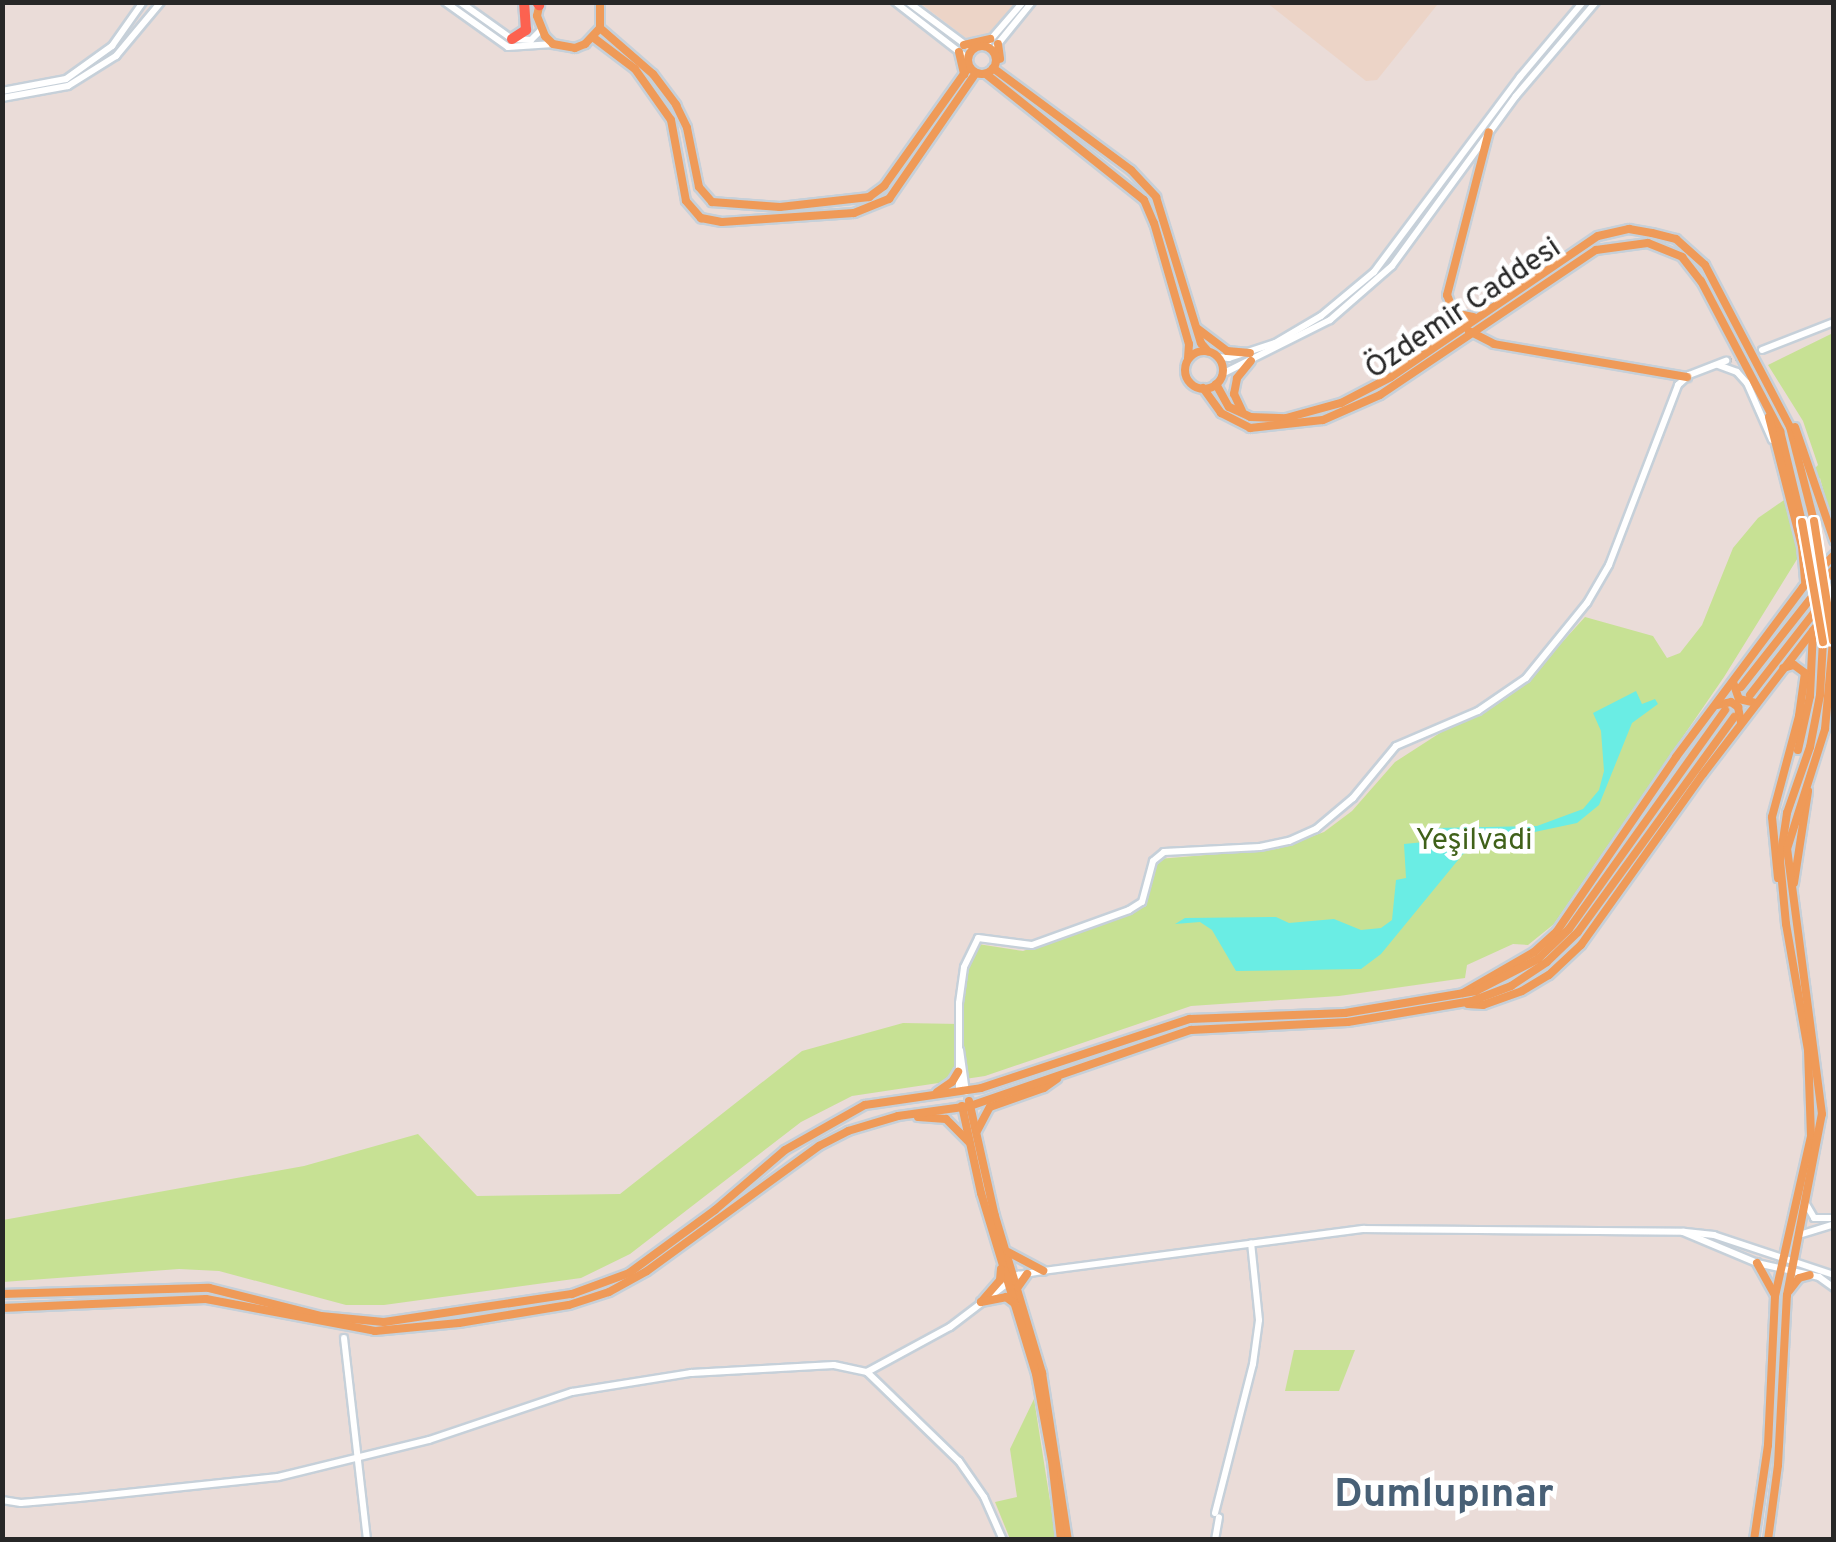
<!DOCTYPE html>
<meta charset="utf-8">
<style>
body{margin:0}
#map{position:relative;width:1836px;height:1542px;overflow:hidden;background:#eadcd8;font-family:Overpass,sans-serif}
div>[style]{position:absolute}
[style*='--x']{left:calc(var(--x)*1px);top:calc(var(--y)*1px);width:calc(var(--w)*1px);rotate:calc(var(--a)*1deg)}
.education>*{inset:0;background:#ecd4c7}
.green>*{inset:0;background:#c7e194}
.water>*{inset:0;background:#6aede4}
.secondary-tunnel>*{height:6px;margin-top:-3px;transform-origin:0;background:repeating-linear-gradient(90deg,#c3b8b5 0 6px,transparent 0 9px)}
.roads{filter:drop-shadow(2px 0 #c6d0d9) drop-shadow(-2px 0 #c6d0d9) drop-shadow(0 2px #c6d0d9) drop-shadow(0 -2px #c6d0d9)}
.secondary>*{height:6px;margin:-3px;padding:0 3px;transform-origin:3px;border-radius:3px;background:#fff}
.primary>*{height:8px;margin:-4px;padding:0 4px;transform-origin:4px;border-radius:4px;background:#ef9a58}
.primary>.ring{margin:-4px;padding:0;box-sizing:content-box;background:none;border:8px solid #ef9a58;border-radius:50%}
.highway>*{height:10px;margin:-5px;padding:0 5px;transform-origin:5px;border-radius:5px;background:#fc6250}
.bridges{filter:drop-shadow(2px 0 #fff) drop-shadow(-2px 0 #fff) drop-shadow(0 2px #fff) drop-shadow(0 -2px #fff)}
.primary-bridge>*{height:8px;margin:-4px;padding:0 4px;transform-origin:4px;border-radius:4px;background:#ef9a58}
span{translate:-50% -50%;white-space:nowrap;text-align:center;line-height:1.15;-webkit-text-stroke:9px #fff;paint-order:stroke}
.street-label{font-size:30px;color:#272727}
.park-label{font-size:30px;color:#406119}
.district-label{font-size:40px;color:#486076;font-weight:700}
.frame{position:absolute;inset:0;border:5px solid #272727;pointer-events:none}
</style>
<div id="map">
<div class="education">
<div style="clip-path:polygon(1434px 2px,1437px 5px,1377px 80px,1366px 81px,1267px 3px)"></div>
<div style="clip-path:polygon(920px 3px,1018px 3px,987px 36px,966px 38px)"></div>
</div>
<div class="green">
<div style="clip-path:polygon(1833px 333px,1833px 527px,1820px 478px,1790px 508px,1799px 556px,1724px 677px,1554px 924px,1528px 945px,1513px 944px,1467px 965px,1465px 978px,1339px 996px,1191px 1006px,985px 1076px,852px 1096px,801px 1122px,630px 1254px,581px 1278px,384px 1305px,346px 1305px,219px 1271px,179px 1269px,3px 1282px,3px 1220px,304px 1166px,418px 1134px,477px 1196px,620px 1194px,802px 1051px,903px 1023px,960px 1024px,965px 979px,978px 944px,1023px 951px,1146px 906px,1158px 859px,1277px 849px,1324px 832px,1352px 811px,1395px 762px,1536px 671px,1585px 617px,1653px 636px,1667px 658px,1680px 653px,1702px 625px,1733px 548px,1758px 518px,1787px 498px,1818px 465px,1803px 421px,1768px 365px)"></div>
<div style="clip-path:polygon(1294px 1350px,1355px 1350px,1339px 1391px,1285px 1391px)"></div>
<div style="clip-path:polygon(1034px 1399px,1056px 1539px,1010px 1539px,995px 1502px,1017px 1497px,1010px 1449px)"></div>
</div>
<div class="water">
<div style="clip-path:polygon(1636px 691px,1642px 704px,1655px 699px,1658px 704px,1632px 723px,1599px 805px,1577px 823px,1493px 841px,1463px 854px,1381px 954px,1361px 969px,1236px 971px,1212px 930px,1200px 922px,1175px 924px,1185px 918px,1276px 917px,1289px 923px,1334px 919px,1361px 930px,1381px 928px,1392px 920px,1396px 880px,1406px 878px,1404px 844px,1434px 841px,1434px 828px,1537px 826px,1583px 809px,1599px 790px,1604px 771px,1601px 731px,1593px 713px)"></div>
</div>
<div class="secondary-tunnel">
<div style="--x:1726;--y:361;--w:28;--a:-17"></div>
</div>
<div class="roads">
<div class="secondary">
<div style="--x:445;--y:2;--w:77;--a:35.5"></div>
<div style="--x:508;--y:47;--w:45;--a:-3.8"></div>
<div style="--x:460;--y:2;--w:64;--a:35.4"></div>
<div style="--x:512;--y:39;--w:19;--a:3"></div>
<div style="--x:531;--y:40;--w:14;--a:-45"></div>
<div style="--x:895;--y:2;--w:91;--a:37.9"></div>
<div style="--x:908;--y:2;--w:79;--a:36.7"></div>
<div style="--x:985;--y:46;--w:58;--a:-49.2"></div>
<div style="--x:993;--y:50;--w:62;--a:-50.9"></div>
<div style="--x:2;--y:91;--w:65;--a:-10.6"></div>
<div style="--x:66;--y:79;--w:57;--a:-35.7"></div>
<div style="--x:112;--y:46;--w:54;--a:-54.8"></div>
<div style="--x:2;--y:98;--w:67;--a:-10.3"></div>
<div style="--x:68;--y:86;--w:57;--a:-32"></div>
<div style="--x:116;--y:56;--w:70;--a:-50.2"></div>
<div style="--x:1762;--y:350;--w:77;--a:-21.3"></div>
<div style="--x:1218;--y:357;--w:11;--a:5"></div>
<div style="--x:1229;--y:358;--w:48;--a:-18.1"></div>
<div style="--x:1275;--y:343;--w:53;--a:-30.4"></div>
<div style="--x:1321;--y:316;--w:69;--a:-39.7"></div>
<div style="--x:1374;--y:272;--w:244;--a:-53.2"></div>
<div style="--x:1520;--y:77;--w:98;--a:-50"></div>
<div style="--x:1718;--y:365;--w:20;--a:20"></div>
<div style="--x:1737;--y:372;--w:15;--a:48"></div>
<div style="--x:1747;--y:383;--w:62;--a:66.3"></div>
<div style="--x:1222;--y:374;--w:121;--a:-26.6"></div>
<div style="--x:1330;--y:320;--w:82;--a:-41.1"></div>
<div style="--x:1392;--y:266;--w:210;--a:-53.9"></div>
<div style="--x:1516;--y:96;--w:123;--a:-49.6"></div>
<div style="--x:960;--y:1050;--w:42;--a:81.9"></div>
<div style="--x:959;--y:1092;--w:89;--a:-90"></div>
<div style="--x:959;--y:1003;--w:36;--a:-82"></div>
<div style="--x:964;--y:967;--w:32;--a:-64"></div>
<div style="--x:978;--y:938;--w:54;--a:7.4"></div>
<div style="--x:1032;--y:945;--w:103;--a:-19.8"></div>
<div style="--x:1129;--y:910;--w:15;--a:-32"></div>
<div style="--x:1142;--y:902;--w:42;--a:-75"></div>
<div style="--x:1153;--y:861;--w:14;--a:-39"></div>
<div style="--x:1164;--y:852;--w:96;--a:-3"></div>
<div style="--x:1260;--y:847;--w:30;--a:-12"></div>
<div style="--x:1289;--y:841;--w:30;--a:-24"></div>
<div style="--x:1316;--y:829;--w:48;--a:-40"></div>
<div style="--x:1353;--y:798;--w:67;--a:-50.4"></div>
<div style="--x:1396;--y:746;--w:89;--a:-23.1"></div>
<div style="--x:1478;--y:711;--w:58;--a:-34.5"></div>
<div style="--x:1526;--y:678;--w:97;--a:-50.9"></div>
<div style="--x:1587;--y:603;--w:44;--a:-59.9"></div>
<div style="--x:1609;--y:565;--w:193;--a:-69"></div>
<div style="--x:1678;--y:385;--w:15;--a:-42"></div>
<div style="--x:1689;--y:375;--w:40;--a:-21"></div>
<div style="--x:1806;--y:1204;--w:16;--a:60"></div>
<div style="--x:1814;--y:1218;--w:20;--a:0"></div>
<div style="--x:1799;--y:1235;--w:37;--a:-17"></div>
<div style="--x:1834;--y:1275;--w:126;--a:-161.6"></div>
<div style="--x:1714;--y:1235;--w:31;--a:-174"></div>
<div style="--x:1683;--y:1232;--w:80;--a:22.7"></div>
<div style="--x:1757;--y:1263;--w:64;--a:12.7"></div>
<div style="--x:1819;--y:1277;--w:19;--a:36"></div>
<div style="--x:344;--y:1338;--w:203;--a:83.5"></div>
<div style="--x:867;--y:1372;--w:94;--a:-28.5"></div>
<div style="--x:950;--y:1327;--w:86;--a:-37.4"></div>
<div style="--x:1018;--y:1275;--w:25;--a:-9"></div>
<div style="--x:1043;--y:1271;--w:323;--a:-7.5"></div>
<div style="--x:1363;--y:1229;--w:320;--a:0.5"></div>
<div style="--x:2;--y:1500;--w:19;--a:9"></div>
<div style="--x:21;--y:1503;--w:58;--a:-4.9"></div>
<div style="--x:79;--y:1498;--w:200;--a:-6"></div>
<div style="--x:278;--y:1477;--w:155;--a:-13.8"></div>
<div style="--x:429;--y:1440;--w:151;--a:-18.6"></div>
<div style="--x:572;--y:1392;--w:121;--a:-9.1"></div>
<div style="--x:691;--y:1373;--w:143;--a:-3.2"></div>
<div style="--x:834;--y:1365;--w:34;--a:12"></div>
<div style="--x:867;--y:1372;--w:128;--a:44.1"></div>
<div style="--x:959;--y:1461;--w:44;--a:55.2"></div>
<div style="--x:984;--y:1497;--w:47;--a:66.2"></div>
<div style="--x:1215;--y:1513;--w:154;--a:-75.7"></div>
<div style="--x:1253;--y:1364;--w:44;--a:-82.2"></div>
<div style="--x:1259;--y:1320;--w:77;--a:-95.9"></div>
<div style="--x:1215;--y:1540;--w:23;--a:-80"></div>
</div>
<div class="primary">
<div style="--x:540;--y:2;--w:14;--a:102"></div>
<div style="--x:537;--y:16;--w:22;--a:68"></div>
<div style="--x:545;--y:36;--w:11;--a:45"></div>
<div style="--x:553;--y:44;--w:22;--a:10"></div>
<div style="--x:575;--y:48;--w:11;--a:-22"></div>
<div style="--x:585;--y:44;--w:22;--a:-47"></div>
<div style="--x:600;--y:28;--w:26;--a:-90"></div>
<div style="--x:600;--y:28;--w:70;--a:41"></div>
<div style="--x:653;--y:74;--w:39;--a:53"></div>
<div style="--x:676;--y:105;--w:25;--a:64"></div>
<div style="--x:687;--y:128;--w:60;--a:78.5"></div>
<div style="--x:699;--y:187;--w:20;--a:49"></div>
<div style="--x:712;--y:202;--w:68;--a:4.2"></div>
<div style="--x:780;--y:207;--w:90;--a:-6.4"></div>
<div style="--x:869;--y:197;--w:19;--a:-36"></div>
<div style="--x:884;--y:186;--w:146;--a:-54.5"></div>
<div style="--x:594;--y:38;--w:51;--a:37.1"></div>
<div style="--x:635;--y:69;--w:62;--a:54.8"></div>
<div style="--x:671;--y:120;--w:82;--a:79.5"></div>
<div style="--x:686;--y:201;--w:23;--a:49"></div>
<div style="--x:701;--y:218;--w:21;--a:11"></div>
<div style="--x:722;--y:222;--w:132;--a:-3.9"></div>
<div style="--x:854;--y:213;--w:38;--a:-22"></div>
<div style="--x:889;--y:199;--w:153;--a:-55.4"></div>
<div style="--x:998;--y:44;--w:15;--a:82"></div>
<div style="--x:964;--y:45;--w:27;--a:-13"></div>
<div class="ring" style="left:968px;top:46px;width:20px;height:20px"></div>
<div style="--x:959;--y:52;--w:23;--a:77"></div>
<div style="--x:993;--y:68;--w:172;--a:36.5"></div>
<div style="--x:1131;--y:170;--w:37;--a:47"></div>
<div style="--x:1156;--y:197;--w:153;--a:72.9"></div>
<div style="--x:1201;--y:343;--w:11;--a:49"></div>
<div style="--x:986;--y:74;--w:202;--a:38.6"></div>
<div style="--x:1144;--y:200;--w:25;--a:67"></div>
<div style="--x:1154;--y:223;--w:126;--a:73.9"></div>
<div style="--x:1189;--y:344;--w:14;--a:94"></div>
<div style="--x:1473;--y:317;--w:19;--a:-168"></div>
<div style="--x:1454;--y:313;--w:19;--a:-111"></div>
<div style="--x:1447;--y:295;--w:168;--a:-75.6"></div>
<div style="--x:1198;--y:329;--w:36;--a:37"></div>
<div style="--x:1227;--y:351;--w:23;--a:5"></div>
<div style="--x:1469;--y:331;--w:28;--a:27"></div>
<div style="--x:1494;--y:344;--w:196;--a:9.7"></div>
<div class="ring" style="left:1185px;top:351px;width:30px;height:30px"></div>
<div style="--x:1216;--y:384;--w:26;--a:61"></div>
<div style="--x:1229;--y:407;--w:23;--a:25"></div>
<div style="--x:1250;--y:417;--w:36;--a:2"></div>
<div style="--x:1286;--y:418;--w:57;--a:-15.3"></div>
<div style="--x:1341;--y:403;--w:56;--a:-27.5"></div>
<div style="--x:1391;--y:377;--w:250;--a:-34.3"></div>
<div style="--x:1598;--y:236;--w:32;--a:-13"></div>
<div style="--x:1629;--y:229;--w:23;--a:10"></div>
<div style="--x:1652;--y:233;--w:25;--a:14"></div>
<div style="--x:1676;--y:239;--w:39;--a:42"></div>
<div style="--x:1705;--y:265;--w:183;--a:62.3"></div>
<div style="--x:1790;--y:427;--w:97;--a:75.7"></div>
<div style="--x:1203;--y:388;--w:31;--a:54"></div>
<div style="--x:1221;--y:413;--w:33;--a:27"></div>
<div style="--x:1250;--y:428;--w:73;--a:-6.3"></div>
<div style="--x:1323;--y:420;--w:62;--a:-23.7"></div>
<div style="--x:1380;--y:395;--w:260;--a:-33.9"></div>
<div style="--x:1596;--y:250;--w:52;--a:-7.7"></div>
<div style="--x:1648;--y:243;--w:37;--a:22"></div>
<div style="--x:1682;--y:257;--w:31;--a:52"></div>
<div style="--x:1701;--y:281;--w:170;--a:62.2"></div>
<div style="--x:1780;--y:431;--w:94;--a:76.4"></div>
<div style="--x:1242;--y:411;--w:19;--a:-115"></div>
<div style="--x:1234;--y:394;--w:16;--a:-79"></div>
<div style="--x:1237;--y:378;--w:22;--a:-51"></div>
<div style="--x:1769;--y:417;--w:133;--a:75.7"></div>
<div style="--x:1802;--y:546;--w:37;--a:85"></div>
<div style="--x:1795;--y:427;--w:120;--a:71"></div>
<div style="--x:1733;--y:682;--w:18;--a:71"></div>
<div style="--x:1739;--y:699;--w:18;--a:13"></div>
<div style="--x:1741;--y:687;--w:150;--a:-51.8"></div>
<div style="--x:1750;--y:695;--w:137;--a:-52.1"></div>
<div style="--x:1717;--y:705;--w:14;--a:-12"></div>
<div style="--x:1731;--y:702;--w:9;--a:36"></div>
<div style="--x:1738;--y:707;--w:16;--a:79"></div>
<div style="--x:1798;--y:750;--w:55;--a:-77.5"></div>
<div style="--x:1810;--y:696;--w:65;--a:-87.4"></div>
<div style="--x:1778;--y:878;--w:61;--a:-95.6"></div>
<div style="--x:1772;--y:817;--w:105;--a:-75"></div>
<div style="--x:1799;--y:716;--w:43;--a:-82.1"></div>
<div style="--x:1805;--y:673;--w:14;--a:-144"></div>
<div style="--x:1794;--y:665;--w:11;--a:165"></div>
<div style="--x:1794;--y:883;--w:93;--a:-81.3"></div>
<div style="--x:1463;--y:993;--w:82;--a:-30"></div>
<div style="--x:1534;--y:952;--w:31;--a:-42"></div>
<div style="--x:1557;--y:931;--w:211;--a:-55.6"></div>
<div style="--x:1676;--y:757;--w:212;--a:-53.2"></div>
<div style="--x:1803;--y:587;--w:45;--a:-45.9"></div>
<div style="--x:1468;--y:1004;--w:15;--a:4"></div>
<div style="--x:1483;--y:1005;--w:41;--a:-19.7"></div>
<div style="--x:1522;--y:991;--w:31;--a:-31"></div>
<div style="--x:1549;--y:975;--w:44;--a:-43.2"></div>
<div style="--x:1581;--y:945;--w:210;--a:-54.5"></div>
<div style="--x:1703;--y:774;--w:215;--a:-52.5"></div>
<div style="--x:937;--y:1092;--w:18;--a:-34"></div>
<div style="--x:952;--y:1082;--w:12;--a:-59"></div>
<div style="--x:969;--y:1101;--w:118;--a:77.3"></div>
<div style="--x:995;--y:1216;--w:164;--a:73.3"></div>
<div style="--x:1042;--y:1373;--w:169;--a:81.2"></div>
<div style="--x:962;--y:1106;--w:89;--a:77.7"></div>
<div style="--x:981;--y:1193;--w:189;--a:73.1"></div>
<div style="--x:1036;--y:1374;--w:88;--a:79.6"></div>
<div style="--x:1052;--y:1461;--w:80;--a:83.5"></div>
<div style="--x:918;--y:1117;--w:28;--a:4"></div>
<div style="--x:946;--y:1119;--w:33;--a:45"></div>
<div style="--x:977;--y:1131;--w:27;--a:-62"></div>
<div style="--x:990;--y:1107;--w:57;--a:-19.4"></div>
<div style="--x:1044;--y:1088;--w:16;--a:-35"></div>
<div style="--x:1008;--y:1252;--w:40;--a:28"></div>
<div style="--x:1757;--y:1263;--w:35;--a:61"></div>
<div style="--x:1018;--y:1287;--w:16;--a:-55"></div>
<div style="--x:1789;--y:1291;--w:16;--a:-52"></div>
<div style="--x:1799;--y:1278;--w:11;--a:-15"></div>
<div style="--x:2;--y:1294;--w:207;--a:-1.7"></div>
<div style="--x:209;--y:1288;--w:115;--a:14"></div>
<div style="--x:321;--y:1316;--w:63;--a:5.4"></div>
<div style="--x:384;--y:1322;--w:190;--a:-8.5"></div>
<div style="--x:572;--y:1294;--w:61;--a:-20.2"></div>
<div style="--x:629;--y:1273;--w:107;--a:-36.2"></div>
<div style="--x:715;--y:1210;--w:92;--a:-40.6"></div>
<div style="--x:785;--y:1150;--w:92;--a:-29.4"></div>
<div style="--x:865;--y:1105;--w:117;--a:-8.3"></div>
<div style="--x:981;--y:1088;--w:220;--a:-18.3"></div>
<div style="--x:1190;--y:1019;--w:155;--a:-2.2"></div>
<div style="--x:1345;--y:1013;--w:133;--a:-9.5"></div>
<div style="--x:1476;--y:991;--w:70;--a:-27.3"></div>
<div style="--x:1538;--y:959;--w:43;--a:-44.1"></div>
<div style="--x:1569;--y:929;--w:269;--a:-54.5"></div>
<div style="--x:981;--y:1302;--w:29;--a:-49"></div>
<div style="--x:1000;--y:1280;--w:11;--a:-85"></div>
<div style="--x:981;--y:1302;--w:25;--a:-11"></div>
<div style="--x:1006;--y:1297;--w:10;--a:37"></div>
<div style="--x:2;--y:1308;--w:204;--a:-2.5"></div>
<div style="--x:206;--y:1299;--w:172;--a:10.7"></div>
<div style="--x:375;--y:1331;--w:84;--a:-5.4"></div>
<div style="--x:459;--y:1323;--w:111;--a:-9.3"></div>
<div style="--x:569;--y:1305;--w:42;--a:-18"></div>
<div style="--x:609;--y:1292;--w:43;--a:-28.9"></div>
<div style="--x:647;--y:1271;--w:213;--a:-36"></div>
<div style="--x:819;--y:1146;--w:33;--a:-27"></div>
<div style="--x:848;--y:1131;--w:52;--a:-16.7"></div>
<div style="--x:898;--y:1116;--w:73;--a:-7.9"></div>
<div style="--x:970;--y:1106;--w:234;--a:-19"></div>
<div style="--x:1191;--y:1030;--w:157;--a:-2.9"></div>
<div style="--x:1348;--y:1022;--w:126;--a:-9.6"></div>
<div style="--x:1472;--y:1001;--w:42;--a:-21"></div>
<div style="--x:1511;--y:986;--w:43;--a:-33.7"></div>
<div style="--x:1547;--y:962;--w:43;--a:-44.1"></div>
<div style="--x:1578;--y:932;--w:266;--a:-54"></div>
<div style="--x:1754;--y:1540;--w:96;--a:-81.6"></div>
<div style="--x:1768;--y:1445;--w:149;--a:-87.3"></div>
<div style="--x:1775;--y:1296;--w:164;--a:-77.3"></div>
<div style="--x:1811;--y:1136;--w:86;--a:-92"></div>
<div style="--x:1808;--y:1050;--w:128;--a:-99.9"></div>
<div style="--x:1786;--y:924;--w:64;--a:-95.4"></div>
<div style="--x:1780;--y:860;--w:48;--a:-81.5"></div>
<div style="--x:1787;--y:813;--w:70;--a:-70.8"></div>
<div style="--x:1810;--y:747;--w:53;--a:-79.1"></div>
<div style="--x:1820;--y:695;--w:53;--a:-86.8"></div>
<div style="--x:1768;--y:1540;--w:76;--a:-82.4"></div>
<div style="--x:1778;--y:1465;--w:170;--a:-87"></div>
<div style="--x:1787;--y:1295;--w:184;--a:-79.1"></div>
<div style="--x:1822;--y:1114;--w:267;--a:-97.5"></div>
<div style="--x:1787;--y:849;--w:126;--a:-72.4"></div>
<div style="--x:1825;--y:729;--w:88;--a:-84.8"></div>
</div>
<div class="highway">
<div style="--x:537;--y:2;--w:4;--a:56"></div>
<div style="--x:512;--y:39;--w:17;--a:-33"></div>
<div style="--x:526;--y:30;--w:28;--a:-94"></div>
</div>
</div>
<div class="bridges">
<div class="primary-bridge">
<div style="--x:1814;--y:521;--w:121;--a:81"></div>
<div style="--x:1802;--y:522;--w:122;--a:80.1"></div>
</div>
</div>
<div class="street-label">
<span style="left:1464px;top:310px;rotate:-34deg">Özdemir Caddesi</span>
</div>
<div class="park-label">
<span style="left:1474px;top:842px">Yeşilvadi</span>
</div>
<div class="district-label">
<span style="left:1444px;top:1496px">Dumlupınar</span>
</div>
<div class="frame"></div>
</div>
